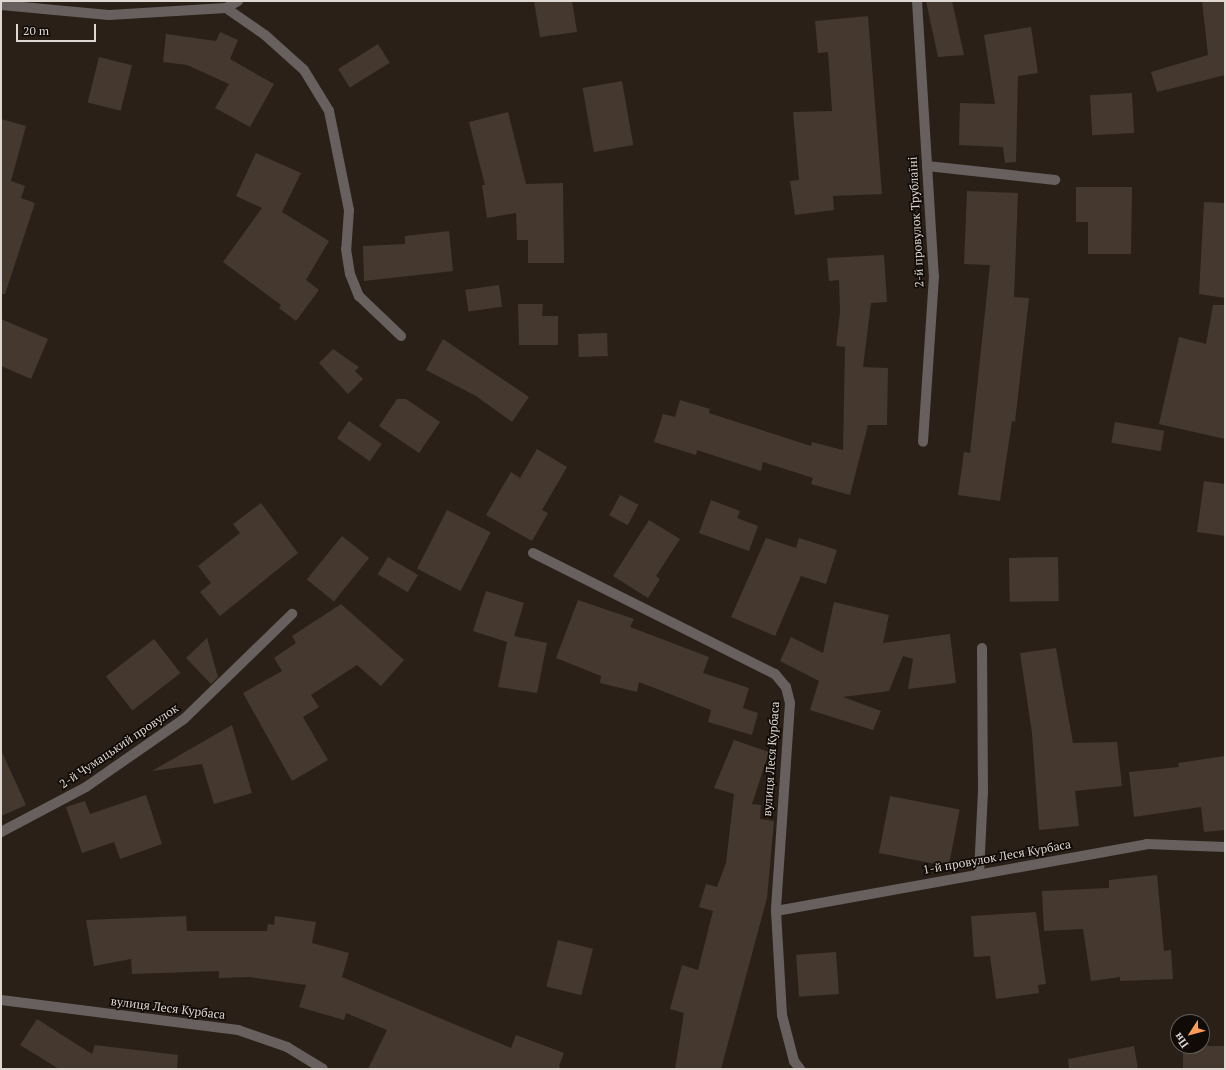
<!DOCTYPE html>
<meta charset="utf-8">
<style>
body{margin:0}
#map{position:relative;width:1226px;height:1070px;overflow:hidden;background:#2b2018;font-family:"PT Serif",serif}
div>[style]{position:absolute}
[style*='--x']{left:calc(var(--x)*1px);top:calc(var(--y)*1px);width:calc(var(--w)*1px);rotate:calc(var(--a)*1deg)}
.building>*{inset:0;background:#44382f;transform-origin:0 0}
.service>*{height:10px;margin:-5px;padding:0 5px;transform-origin:5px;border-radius:5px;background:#67605e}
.minor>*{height:10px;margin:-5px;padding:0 5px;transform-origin:5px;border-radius:5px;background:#67605e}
span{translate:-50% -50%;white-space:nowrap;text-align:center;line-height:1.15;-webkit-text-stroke:3.5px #100b07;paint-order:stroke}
.street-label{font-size:12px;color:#dfd7d1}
.frame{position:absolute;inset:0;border:2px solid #dfd7d1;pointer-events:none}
.north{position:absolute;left:1170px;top:1014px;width:40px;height:40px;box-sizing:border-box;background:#100b07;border:1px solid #635d58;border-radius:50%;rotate:234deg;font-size:11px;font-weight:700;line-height:16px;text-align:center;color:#dfd7d1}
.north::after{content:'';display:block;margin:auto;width:14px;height:18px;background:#fd9c56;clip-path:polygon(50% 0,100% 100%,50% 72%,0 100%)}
.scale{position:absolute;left:16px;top:24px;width:80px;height:18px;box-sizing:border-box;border:2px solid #dfd7d1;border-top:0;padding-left:5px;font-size:12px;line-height:14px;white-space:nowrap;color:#dfd7d1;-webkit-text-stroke:3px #100b07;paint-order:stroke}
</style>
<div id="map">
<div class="building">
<div style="clip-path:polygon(534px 1px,572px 1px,577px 32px,540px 37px)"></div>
<div style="clip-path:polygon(926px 1px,952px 1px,964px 55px,938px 57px)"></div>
<div style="clip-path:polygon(1202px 1px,1225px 1px,1225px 75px,1157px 92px,1151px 72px,1208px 55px)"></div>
<div style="clip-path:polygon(868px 16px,882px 194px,833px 196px,834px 210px,795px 215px,790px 181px,799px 180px,793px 112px,832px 111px,828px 52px,818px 53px,815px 21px)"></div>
<div style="clip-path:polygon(1031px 27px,1038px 73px,1018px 76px,1016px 162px,1005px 163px,1003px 147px,959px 145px,960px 103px,995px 104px,984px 35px)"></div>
<div style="clip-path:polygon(220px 32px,238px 40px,230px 59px,274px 84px,250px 127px,215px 108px,229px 84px,187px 65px,163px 62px,166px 34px,216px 41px)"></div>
<div style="left:378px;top:44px;width:22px;height:47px;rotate:58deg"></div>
<div style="left:99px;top:57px;width:34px;height:47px;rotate:14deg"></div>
<div style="left:622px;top:81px;width:65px;height:40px;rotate:80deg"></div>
<div style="left:1132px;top:93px;width:40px;height:42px;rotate:87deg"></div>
<div style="clip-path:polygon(508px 112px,526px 184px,563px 183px,564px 263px,528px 263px,528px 240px,517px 240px,516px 213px,487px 218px,482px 185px,485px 185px,469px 122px)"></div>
<div style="clip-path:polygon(1px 119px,26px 126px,11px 181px,25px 186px,21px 198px,35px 203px,5px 294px,1px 294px)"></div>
<div style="clip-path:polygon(256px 153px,301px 173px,282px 212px,329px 241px,306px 280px,319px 290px,296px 321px,279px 308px,281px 305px,223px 262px,262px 208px,236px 196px)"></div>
<div style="clip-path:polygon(1076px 187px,1132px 187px,1131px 254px,1088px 254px,1088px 222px,1076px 222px)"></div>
<div style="clip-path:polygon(967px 191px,1018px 193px,1014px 297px,1029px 298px,1015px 422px,1012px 421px,1000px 501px,958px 495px,964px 452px,970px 453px,990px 265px,964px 264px)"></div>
<div style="clip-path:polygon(1204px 202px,1225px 203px,1225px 298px,1199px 294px)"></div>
<div style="clip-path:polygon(449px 231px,453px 271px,364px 281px,363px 246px,405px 244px,405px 236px)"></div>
<div style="clip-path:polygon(884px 255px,887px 302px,871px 303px,863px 367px,888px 368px,887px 425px,868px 425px,850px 495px,811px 484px,813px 478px,763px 462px,761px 471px,697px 450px,696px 455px,654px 442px,663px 414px,675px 417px,680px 400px,710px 409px,709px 413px,811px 446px,812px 442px,843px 450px,845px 347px,836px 346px,840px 312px,839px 280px,829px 281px,827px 258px)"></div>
<div style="left:499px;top:285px;width:22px;height:34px;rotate:82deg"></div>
<div style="clip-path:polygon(518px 304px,543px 304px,542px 316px,558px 316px,558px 345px,519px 345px)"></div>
<div style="clip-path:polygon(1213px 305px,1225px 305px,1225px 439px,1159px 424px,1179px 337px,1206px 344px)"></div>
<div style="clip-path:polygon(1px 319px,48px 339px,31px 379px,1px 366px)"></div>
<div style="left:607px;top:333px;width:23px;height:29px;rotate:88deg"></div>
<div style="clip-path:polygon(443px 339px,529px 397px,512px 422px,476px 396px,426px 370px)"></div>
<div style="clip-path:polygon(333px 349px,359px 367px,355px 371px,363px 379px,348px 394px,319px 363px)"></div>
<div style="clip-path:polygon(397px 399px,406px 399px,440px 422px,419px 453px,379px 426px)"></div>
<div style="left:349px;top:421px;width:40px;height:21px;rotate:35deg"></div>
<div style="left:1115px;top:422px;width:50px;height:21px;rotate:10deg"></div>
<div style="clip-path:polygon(537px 449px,567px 467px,542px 510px,548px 513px,532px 541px,486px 515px,511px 472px,520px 478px)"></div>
<div style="clip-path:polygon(1204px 481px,1225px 484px,1225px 536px,1197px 532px)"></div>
<div style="left:620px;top:495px;width:21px;height:23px;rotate:28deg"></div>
<div style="clip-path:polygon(711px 500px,740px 511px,737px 518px,758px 526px,749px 551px,699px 533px)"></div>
<div style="clip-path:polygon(261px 503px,298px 553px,220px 616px,200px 592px,211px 583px,198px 566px,240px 533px,233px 524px)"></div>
<div style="left:447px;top:510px;width:49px;height:66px;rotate:27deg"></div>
<div style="clip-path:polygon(649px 520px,680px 539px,656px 576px,660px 579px,648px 598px,613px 576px)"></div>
<div style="left:342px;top:536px;width:35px;height:56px;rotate:39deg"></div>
<div style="clip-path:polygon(766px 538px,796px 548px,799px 538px,837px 550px,826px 584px,801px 576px,775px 636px,731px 617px)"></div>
<div style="left:388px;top:557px;width:35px;height:20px;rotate:31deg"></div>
<div style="left:1058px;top:557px;width:44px;height:49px;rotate:89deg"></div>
<div style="clip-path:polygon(486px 591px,524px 603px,514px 636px,547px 643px,537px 693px,498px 687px,507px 642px,473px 631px)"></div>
<div style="clip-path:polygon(578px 600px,634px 619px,630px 627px,709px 657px,703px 673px,749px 688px,743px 708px,758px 713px,752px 735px,708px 722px,711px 710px,639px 682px,637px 692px,600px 683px,601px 676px,556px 658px)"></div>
<div style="clip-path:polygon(834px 602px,889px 615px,883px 643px,950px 634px,956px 683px,908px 689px,913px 659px,903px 656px,889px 691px,843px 697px,881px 711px,873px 730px,810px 710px,819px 681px,780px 661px,791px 637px,823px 653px)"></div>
<div style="clip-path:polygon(341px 604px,404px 660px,381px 686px,357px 665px,311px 695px,319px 707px,303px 717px,328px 760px,292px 781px,243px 693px,282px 671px,274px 658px,296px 643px,292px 636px)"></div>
<div style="clip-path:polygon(207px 638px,218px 677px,211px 684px,186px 658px)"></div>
<div style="left:154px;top:639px;width:43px;height:61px;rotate:52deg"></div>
<div style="clip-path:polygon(1056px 648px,1073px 743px,1117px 742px,1122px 786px,1075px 791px,1079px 826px,1039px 830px,1032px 733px,1020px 653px)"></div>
<div style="clip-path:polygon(232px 725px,252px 793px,214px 804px,202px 764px,152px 771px)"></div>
<div style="clip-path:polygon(734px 740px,769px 752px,752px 804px,761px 805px,760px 819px,774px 821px,767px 898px,721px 1069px,675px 1069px,684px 1013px,670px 1009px,682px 965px,698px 970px,713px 911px,699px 907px,706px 884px,717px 887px,726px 863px,734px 794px,714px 788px)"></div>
<div style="clip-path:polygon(1px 750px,26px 805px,1px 816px)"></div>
<div style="clip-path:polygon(1225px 756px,1225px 830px,1204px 832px,1201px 807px,1134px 817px,1129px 772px,1179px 767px,1178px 763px)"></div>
<div style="clip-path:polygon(146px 795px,162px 844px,120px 859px,114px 842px,82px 853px,66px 807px,85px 801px,90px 814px)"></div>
<div style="left:890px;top:796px;width:71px;height:58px;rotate:11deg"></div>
<div style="clip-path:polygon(1157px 875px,1164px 951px,1171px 950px,1173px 979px,1120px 981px,1120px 977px,1091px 981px,1083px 929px,1044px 931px,1042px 891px,1109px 888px,1109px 880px)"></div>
<div style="clip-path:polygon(1036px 912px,1046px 984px,1038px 985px,1039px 993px,996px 999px,990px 956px,974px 957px,971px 916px)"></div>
<div style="clip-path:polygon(186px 916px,187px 931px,267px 931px,268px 924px,274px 925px,275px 916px,316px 922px,312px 943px,349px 953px,342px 977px,511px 1048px,516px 1035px,564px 1053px,559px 1066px,562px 1069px,368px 1069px,387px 1030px,346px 1013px,344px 1020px,299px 1007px,306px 985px,249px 977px,219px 978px,219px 971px,132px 974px,131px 959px,94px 966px,86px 920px)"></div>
<div style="left:558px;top:940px;width:36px;height:48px;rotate:14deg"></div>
<div style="left:836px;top:952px;width:42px;height:40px;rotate:86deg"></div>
<div style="clip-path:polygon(37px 1019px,92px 1054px,95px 1045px,178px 1055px,177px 1069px,59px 1069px,20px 1045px)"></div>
<div style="clip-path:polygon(1134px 1046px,1138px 1069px,1069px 1069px,1068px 1059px)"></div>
<div style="left:1183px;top:1046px;width:42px;height:23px"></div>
</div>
<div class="service">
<div style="--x:927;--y:166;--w:129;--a:6.2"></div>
<div style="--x:979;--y:873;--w:81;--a:-87.2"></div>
<div style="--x:983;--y:792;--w:144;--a:-90.4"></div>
</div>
<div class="minor">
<div style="--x:917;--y:1;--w:276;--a:86.5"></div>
<div style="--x:934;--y:276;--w:166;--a:93.8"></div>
<div style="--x:1;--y:5;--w:108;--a:5.3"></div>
<div style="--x:109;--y:15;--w:117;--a:-3.4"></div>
<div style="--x:226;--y:8;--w:47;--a:34.7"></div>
<div style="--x:265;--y:35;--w:52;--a:41.9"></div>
<div style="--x:304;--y:70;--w:48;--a:58.6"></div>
<div style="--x:329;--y:111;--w:101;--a:78.6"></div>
<div style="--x:349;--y:210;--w:39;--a:94"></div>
<div style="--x:346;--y:249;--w:25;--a:81"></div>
<div style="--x:350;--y:274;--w:24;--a:68"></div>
<div style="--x:359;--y:296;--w:58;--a:43.6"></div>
<div style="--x:226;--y:8;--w:14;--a:-30"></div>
<div style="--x:533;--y:553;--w:271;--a:26.6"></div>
<div style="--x:775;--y:674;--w:17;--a:50"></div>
<div style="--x:786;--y:687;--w:16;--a:76"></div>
<div style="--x:790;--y:703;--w:208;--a:93.9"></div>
<div style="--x:776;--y:911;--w:104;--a:86.7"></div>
<div style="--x:782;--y:1015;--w:48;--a:75.4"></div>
<div style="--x:794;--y:1061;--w:10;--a:53"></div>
<div style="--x:1;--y:832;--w:96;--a:-27.9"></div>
<div style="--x:86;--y:787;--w:119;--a:-34.8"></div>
<div style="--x:184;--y:719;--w:151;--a:-44.2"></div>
<div style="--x:776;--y:911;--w:377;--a:-10.2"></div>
<div style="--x:1147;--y:844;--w:78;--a:2.2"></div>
<div style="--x:1;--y:1000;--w:239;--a:7.2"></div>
<div style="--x:238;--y:1030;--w:52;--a:19.1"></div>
<div style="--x:287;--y:1047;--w:42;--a:31.4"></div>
</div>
<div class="street-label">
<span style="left:916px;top:222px;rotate:-93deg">2-й провулок Трублаїні</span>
<span style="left:119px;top:746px;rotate:-34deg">2-й Чумацький провулок</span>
<span style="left:771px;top:759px;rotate:-86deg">вулиця Леся Курбаса</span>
<span style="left:997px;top:857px;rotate:-10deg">1-й провулок Леся Курбаса</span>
<span style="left:168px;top:1008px;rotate:7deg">вулиця Леся Курбаса</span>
</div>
<div class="frame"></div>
<div class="north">Пн</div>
<div class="scale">20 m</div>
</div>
